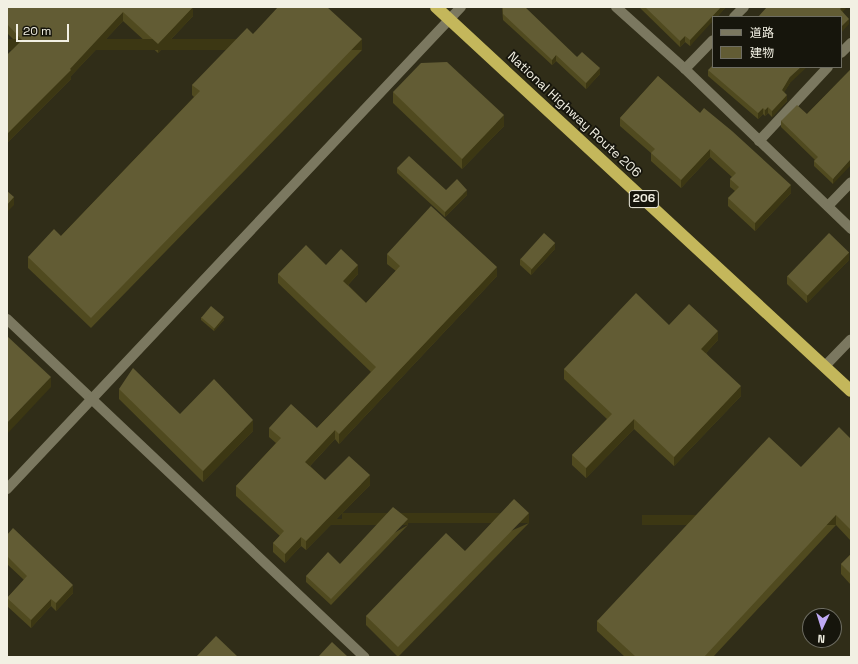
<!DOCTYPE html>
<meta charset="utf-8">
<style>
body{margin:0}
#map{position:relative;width:858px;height:664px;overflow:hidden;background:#302d18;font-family:"Space Grotesk","Noto Sans JP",sans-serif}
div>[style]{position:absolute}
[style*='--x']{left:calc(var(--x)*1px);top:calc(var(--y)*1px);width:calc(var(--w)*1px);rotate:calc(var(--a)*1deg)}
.minor>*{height:10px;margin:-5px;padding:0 5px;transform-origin:5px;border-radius:5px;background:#7b7860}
.highway>*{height:12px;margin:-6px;padding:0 6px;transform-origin:6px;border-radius:6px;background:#c4b75b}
.wall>*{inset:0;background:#504a1f}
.shaded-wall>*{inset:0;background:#3c3713;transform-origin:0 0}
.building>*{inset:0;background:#625c34;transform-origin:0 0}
span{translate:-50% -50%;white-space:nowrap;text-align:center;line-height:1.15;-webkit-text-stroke:3.5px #16150c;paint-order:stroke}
.shield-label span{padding:1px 3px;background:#16150c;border:1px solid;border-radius:3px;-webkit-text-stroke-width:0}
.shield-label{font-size:12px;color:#f2f0e3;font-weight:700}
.street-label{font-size:13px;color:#f2f0e3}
.frame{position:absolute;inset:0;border:8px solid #f2f0e3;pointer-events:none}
.legend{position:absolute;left:712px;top:16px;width:130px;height:52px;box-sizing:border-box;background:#16150c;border:1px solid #6e6d62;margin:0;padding:5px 7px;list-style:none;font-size:12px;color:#f2f0e3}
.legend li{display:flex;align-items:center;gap:8px;height:20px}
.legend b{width:20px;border:1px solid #6e6d62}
.north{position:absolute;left:802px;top:608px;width:40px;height:40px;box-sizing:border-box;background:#16150c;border:1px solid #6e6d62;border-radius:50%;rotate:184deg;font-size:11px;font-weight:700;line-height:16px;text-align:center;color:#f2f0e3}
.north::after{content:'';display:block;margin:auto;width:14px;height:18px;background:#bfa9f4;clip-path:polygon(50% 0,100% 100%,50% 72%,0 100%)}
.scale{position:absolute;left:16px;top:24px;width:53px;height:18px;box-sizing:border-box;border:2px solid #f2f0e3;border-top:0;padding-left:5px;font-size:12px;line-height:14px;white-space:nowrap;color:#f2f0e3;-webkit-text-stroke:3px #16150c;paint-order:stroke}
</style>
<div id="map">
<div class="minor">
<div style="--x:616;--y:7;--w:93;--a:41.9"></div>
<div style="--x:685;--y:69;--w:231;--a:43.9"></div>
<div style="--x:734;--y:17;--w:14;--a:-45"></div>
<div style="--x:841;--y:53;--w:14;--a:-45"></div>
<div style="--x:685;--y:69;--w:40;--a:-46"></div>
<div style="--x:759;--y:141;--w:101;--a:-47"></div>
<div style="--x:828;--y:206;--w:33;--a:-46"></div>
<div style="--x:7;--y:319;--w:492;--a:43.4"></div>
<div style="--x:825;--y:366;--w:37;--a:-46"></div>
<div style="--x:7;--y:489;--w:662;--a:-46.71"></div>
</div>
<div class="highway">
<div style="--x:436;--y:7;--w:565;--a:42.78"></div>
</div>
<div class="wall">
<div style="clip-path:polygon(7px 7px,193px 7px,193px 16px,158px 53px,123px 21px,71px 76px,71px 79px,7px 143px,7px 55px,18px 44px,7px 33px)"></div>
<div style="clip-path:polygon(502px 7px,577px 57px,600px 74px,586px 89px,556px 61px,552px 65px,503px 20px)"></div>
<div style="clip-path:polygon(639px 7px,726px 7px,717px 17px,713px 17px,690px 46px,685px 42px,680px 47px)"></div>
<div style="clip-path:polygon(253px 34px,362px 50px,91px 328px,28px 268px,28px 257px,61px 236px,194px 97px,192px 95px,192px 85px)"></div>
<div style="clip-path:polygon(851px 69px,833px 184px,814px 166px,814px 161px,815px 160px,781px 127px,781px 121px,807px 114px)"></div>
<div style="clip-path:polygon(708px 70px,790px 83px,784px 92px,787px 101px,772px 117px,768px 113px,765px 116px,763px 114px,758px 119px,708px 76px)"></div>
<div style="clip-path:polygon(658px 76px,791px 193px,755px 231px,728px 206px,728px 198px,735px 191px,730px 187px,730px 179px,732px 177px,710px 157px,681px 188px,651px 161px,651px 153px,620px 126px,620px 118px)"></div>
<div style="clip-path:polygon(393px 92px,504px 126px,462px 169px,393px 103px)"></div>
<div style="clip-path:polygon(397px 168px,446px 190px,467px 195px,445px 217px,397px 173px)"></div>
<div style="clip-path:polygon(555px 249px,531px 275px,520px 265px,520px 259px)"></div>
<div style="clip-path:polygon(387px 254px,497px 276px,339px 444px,335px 439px,310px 466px,325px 480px,370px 485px,306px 550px,301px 546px,285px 563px,273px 552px,273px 543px,280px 536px,236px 496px,236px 486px,276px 443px,269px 437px,269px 428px,317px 428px,371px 372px,278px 283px,278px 274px,326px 265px,358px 274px,348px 285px,366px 303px,396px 271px,387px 264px)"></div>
<div style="clip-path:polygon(849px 260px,807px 303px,787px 284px,787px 276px)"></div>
<div style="clip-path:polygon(201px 317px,224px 320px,214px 331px,201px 320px)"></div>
<div style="clip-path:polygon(669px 325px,718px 340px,706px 353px,741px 396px,674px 466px,634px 429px,586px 478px,572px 465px,572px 455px,607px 419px,564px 379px,564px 369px)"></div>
<div style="clip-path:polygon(119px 389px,180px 414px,253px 431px,203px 482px,119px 399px)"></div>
<div style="clip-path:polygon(851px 439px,851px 541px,836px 525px,713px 657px,625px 657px,597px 631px,597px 621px,801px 467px)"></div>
<div style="clip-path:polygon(529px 523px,398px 657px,366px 625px,366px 616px,465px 551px)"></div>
<div style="clip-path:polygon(408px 525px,331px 605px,306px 582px,306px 576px,340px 564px)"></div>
<div style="clip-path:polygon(7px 535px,73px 593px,56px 611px,51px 606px,31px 628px,7px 606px,7px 598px,24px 580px,7px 564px)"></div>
<div style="clip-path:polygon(851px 554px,851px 585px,841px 574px,841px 564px)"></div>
</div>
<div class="shaded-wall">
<div style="clip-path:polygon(193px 7px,193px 16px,158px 53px,158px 44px)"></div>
<div style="clip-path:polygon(721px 7px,726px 7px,717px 17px,713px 17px,713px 21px,690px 46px,690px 40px)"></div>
<div style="clip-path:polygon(842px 7px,847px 7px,840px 15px,840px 9px)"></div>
<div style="clip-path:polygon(123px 12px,123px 21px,71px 76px,71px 79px,7px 143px,7px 134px)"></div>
<div style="clip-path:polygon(849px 19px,849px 24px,841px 33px,841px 27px)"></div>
<div style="clip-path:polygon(685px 36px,685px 42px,680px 47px,680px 41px)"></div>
<div style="left:362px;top:39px;width:11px;height:389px;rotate:90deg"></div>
<div style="clip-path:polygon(556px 55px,556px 61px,552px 65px,552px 60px)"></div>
<div style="clip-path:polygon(801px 67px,807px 67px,790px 83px,782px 96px,782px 90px,790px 77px)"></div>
<div style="clip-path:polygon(600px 68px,600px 74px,586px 89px,586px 83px)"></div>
<div style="clip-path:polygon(787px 95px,787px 101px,772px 117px,772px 111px)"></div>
<div style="clip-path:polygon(768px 107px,768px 113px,765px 116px,765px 110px)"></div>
<div style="clip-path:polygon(763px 108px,763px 114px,758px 119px,758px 113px)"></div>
<div style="clip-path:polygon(504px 115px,504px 126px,462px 169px,462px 159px)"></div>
<div style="clip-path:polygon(710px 149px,710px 157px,681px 188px,681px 180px)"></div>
<div style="clip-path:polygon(851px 159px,851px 165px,833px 184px,833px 179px)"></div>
<div style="clip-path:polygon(791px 185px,791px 193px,755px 231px,755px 223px)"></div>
<div style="clip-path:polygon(467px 190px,467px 195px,445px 217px,445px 212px)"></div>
<div style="clip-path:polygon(14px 197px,14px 205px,7px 212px,7px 205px)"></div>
<div style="clip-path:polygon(555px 243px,555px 249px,531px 275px,531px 270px)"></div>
<div style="clip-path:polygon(849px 252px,849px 260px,807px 303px,807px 295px)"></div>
<div style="clip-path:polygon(358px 265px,358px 274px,343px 290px,343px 281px)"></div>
<div style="clip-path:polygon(497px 267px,497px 276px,339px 444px,339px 434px)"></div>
<div style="clip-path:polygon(224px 317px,224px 320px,214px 331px,214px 329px)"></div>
<div style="clip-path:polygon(718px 331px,718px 340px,701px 358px,701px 349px)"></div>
<div style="clip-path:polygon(51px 377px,51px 387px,7px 434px,7px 423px)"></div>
<div style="clip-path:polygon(741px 386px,741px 396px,674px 466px,674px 457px)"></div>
<div style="clip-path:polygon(634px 419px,634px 429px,586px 478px,586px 468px)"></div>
<div style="clip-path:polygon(253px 420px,253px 431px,203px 482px,203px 471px)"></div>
<div style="clip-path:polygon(335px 430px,335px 439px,305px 471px,305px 462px)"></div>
<div style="clip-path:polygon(370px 475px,370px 485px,306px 550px,306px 541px)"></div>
<div style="left:529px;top:513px;width:10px;height:187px;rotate:90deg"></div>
<div style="left:836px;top:515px;width:10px;height:194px;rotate:90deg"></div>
<div style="left:408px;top:519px;width:6px;height:111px;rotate:90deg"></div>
<div style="clip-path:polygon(301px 537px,301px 546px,285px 563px,285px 554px)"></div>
<div style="clip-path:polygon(73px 585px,73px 593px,56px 611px,56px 603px)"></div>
<div style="clip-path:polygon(51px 599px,51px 606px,31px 628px,31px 620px)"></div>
</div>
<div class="building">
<div style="clip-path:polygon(7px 7px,193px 7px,158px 44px,123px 12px,70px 69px,71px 70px,7px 134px,7px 55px,22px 40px,7px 24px)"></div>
<div style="clip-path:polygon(278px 7px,327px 7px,362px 39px,91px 318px,28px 257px,54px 229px,61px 236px,200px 91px,192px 85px,247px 28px,253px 34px)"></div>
<div style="clip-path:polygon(503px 7px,525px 7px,577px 57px,582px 52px,600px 68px,586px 83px,556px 55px,552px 60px,503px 14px)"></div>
<div style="clip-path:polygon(645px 7px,721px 7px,690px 40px,685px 36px,680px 41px)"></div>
<div style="clip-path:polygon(767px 7px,842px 7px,840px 9px,849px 19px,841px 27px,841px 17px,758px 17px)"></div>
<div style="clip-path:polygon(447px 62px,504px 115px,462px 159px,393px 92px,421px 63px)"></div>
<div style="clip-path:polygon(713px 65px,713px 67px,801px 67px,790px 77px,782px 90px,787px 95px,772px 111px,768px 107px,765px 110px,763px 108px,758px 113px,708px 70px)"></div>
<div style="clip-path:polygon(851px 69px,851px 159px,833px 179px,814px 161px,818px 157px,781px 121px,797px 105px,807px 114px)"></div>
<div style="clip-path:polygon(658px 76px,700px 113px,704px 108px,732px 131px,791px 185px,755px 223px,728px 198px,739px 187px,730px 179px,736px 173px,710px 149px,681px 180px,651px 153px,655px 149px,620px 118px)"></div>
<div style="clip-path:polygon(409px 156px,446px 190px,457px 179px,467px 190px,445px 212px,397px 168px)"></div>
<div style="clip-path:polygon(7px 191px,14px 197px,7px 205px)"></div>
<div style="clip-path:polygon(431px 206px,497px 267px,339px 434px,335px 430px,305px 462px,325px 480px,349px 456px,370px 475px,306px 541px,301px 537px,285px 554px,273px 543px,284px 531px,236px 486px,281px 438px,269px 428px,291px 404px,317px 428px,376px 367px,278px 274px,306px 245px,326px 265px,341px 249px,358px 265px,343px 281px,366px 303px,400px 266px,387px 254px)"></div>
<div style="left:544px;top:233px;width:15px;height:35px;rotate:42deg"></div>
<div style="left:829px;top:233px;width:28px;height:60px;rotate:44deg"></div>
<div style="clip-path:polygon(636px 293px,669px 325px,689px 304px,718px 331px,701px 349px,741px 386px,674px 457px,634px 419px,586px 468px,572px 455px,612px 414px,564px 369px)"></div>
<div style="left:211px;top:306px;width:17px;height:15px;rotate:40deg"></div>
<div style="clip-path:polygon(7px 336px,51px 377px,7px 423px)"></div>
<div style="clip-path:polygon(133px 368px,180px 414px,214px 379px,253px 420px,203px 471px,119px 389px)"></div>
<div style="clip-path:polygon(839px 427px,851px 439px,851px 530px,836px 515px,704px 657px,636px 657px,597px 621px,769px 437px,801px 467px)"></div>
<div style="clip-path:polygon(514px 499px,529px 513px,398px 647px,366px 616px,446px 533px,465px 551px)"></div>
<div style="clip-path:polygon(393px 507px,408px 519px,331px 599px,306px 576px,328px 552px,340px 564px)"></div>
<div style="clip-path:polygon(13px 528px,73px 585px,56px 603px,51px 599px,31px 620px,7px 598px,27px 576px,7px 556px,7px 535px)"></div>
<div style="clip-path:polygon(851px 554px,851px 574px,841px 564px)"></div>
<div style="clip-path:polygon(216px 636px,238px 657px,196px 657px)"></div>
<div style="clip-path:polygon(332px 642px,348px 657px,318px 657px)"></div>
</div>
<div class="shield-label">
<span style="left:644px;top:199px">206</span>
</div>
<div class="street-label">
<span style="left:574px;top:115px;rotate:43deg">National Highway Route 206</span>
</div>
<div class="frame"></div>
<ul class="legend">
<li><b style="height:5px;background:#7b7860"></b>道路</li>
<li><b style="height:11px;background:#625c34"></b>建物</li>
</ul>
<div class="north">N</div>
<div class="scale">20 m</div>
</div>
